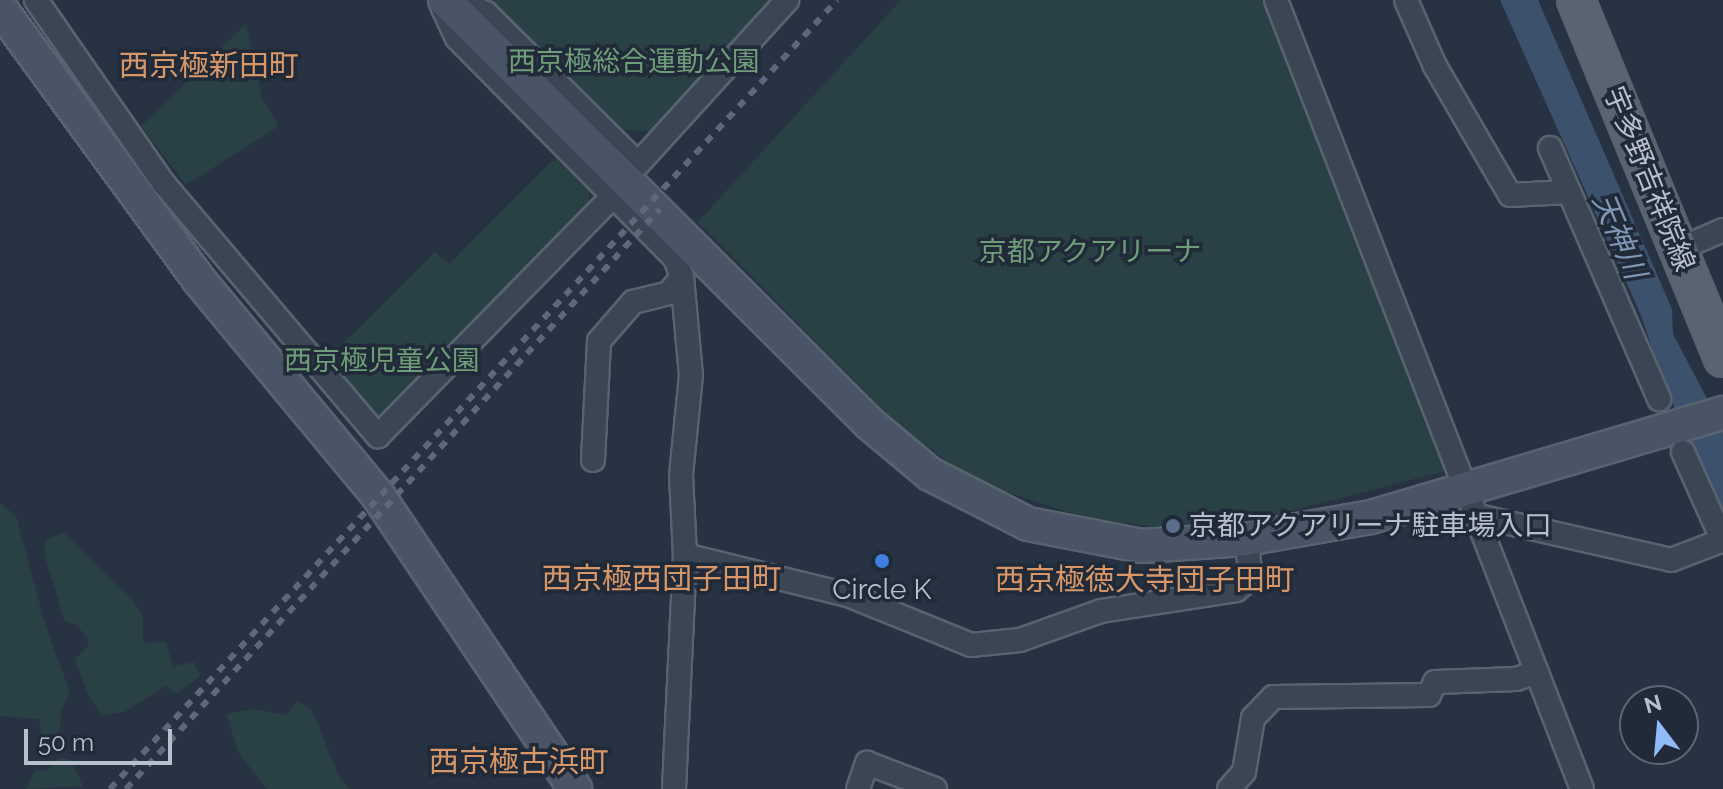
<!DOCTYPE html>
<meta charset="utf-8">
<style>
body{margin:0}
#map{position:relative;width:1723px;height:789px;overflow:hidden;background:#273343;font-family:Raleway,"Noto Sans JP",sans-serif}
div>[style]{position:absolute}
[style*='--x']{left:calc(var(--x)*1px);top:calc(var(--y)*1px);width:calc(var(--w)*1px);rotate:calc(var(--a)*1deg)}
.green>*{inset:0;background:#294144}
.water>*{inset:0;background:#3c516c}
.roads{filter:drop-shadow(2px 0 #596370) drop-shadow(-2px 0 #596370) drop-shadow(0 2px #596370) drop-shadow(0 -2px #596370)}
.street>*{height:22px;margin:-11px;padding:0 11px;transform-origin:11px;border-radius:11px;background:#3b4553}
.secondary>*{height:32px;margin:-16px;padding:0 16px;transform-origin:16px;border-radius:16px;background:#495466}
.primary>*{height:36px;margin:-18px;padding:0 18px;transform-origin:18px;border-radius:18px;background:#596473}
.rail>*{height:6px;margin-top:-3px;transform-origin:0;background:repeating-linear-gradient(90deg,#5d697a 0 8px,transparent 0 16px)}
.dots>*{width:22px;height:22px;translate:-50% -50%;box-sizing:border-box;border:4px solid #202a38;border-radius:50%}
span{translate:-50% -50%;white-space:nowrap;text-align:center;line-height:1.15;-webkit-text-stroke:7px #202a38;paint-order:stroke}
.park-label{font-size:28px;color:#6f9d79}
.street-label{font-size:28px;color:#b8c0cc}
.poi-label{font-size:28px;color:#b8c0cc}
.left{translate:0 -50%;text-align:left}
.neighbourhood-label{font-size:30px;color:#d79768}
.water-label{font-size:30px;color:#7f97b3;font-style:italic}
.north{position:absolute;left:1619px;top:685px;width:80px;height:80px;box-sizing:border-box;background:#202a38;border:2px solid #5d6673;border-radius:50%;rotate:344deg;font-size:22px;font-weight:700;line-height:32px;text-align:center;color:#b8c0cc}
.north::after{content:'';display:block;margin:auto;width:28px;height:36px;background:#91baf9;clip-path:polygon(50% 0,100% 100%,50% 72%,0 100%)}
.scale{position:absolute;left:24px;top:729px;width:148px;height:36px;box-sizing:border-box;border:4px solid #b8c0cc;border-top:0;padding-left:10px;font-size:24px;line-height:28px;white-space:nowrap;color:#b8c0cc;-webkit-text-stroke:6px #202a38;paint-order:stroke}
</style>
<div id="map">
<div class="green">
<div style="clip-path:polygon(476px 0,775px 0,653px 131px,619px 130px)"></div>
<div style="clip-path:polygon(901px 0,1263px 0,1445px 471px,1278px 514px,1158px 527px,1089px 519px,1001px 490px,954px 466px,898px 425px,698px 222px)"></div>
<div style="clip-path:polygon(246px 24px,263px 100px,279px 126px,186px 185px,141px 126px)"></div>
<div style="clip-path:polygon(555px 158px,590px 192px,587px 205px,386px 417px,375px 418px,326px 361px,435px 252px,449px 264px)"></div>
<div style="clip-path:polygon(0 503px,16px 516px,44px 620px,70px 693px,62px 708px,59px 735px,51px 743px,42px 736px,39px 719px,0 716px)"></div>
<div style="clip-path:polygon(64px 533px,133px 600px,143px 617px,143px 643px,166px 642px,173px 666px,194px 662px,200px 676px,176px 694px,166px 686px,124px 712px,102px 715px,89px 697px,75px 660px,89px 645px,87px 638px,77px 625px,64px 620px,44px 553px,46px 539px)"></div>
<div style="clip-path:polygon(298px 701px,313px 712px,339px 777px,350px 789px,267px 789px,238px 752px,227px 714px,253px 709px,287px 715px)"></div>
<div style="clip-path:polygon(61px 757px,71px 760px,83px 786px,26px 789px,35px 771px,48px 770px)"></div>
</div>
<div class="water">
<div style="clip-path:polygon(1500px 0,1538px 0,1672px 309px,1673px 334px,1723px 429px,1723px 516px,1666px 389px,1640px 313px)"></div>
</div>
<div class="roads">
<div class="street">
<div style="--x:36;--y:0;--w:224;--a:55.2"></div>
<div style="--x:164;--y:184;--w:331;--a:49.7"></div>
<div style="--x:378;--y:436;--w:336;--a:-45.6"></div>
<div style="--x:458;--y:0;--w:31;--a:25"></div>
<div style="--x:486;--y:13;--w:214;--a:44.8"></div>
<div style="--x:638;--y:164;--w:222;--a:-47.7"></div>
<div style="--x:1276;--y:0;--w:846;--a:68.8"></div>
<div style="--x:1406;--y:0;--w:72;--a:66.3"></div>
<div style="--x:1435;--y:66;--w:149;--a:59.8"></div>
<div style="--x:1510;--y:195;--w:59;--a:-2.9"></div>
<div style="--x:442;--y:6;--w:35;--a:65"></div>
<div style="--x:457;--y:38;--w:310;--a:45.3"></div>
<div style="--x:675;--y:258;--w:20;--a:70"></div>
<div style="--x:682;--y:277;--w:98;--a:84.8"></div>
<div style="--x:691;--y:375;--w:101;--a:95.7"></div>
<div style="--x:681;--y:476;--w:79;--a:87.1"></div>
<div style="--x:685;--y:555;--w:234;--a:92.7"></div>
<div style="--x:1550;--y:148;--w:274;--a:66.5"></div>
<div style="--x:1677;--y:250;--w:50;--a:-23.5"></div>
<div style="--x:1683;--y:452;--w:98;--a:65.8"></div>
<div style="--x:593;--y:460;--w:119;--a:-87.1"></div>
<div style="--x:599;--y:341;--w:52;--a:-48.9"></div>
<div style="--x:633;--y:302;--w:37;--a:-14"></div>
<div style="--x:669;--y:293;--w:21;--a:-51"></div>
<div style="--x:1478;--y:516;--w:198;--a:12.8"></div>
<div style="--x:1671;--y:560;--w:56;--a:-21"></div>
<div style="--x:685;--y:555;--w:168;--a:13.8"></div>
<div style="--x:848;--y:595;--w:133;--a:22.1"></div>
<div style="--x:971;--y:645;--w:49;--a:-5.8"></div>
<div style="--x:1020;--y:640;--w:86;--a:-19.7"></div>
<div style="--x:1101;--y:611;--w:137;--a:-8.8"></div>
<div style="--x:1236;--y:590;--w:19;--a:-39"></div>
<div style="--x:1251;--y:578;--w:39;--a:-97"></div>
<div style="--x:858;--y:789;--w:28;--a:-71"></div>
<div style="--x:867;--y:763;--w:73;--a:20.9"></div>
<div style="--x:1229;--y:789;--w:23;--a:-49"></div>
<div style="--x:1244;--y:772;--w:55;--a:-80.5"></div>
<div style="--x:1253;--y:718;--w:29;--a:-46"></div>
<div style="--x:1273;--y:697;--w:156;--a:-0.7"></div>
<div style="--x:1429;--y:695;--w:14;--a:-65"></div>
<div style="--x:1435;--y:682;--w:81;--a:-2.1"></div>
<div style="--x:1516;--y:679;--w:22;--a:-18"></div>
</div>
<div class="secondary">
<div style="--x:445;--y:0;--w:600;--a:44.93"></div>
<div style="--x:870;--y:424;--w:78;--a:39.8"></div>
<div style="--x:930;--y:474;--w:110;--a:27"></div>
<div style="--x:1028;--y:524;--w:116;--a:10.9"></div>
<div style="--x:1142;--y:546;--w:104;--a:-3.9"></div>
<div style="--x:1246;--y:539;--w:127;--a:-10"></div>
<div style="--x:1371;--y:517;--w:367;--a:-16.5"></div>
<div style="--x:0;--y:8;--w:337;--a:53.8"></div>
<div style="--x:199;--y:280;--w:282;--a:50.3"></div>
<div style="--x:379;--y:497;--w:352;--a:56.1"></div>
</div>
<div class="primary">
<div style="--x:1576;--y:0;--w:387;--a:67.7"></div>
</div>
</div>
<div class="rail">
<div style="--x:110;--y:789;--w:1073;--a:-47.34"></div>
<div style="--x:126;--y:789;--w:788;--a:-47.36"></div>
</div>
<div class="dots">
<div style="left:1173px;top:526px;background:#5c6f8a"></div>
<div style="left:882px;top:561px;background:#3f7fe0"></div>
</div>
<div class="park-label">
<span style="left:634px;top:62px">西京極総合運動公園</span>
<span style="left:1090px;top:252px">京都アクアリーナ</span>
<span style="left:382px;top:361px">西京極児童公園</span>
</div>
<div class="street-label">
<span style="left:1649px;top:179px;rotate:68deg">宇多野吉祥院線</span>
</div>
<div class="poi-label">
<span class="left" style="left:1189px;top:526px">京都アクアリーナ駐車場入口</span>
<span style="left:882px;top:590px">Circle K</span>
</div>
<div class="neighbourhood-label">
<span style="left:209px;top:66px">西京極新田町</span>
<span style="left:662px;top:579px">西京極西団子田町</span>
<span style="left:1145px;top:580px">西京極徳大寺団子田町</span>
<span style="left:519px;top:762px">西京極古浜町</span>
</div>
<div class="water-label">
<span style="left:1619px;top:236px;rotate:67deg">天神川</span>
</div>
<div class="north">N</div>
<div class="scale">50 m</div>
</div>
